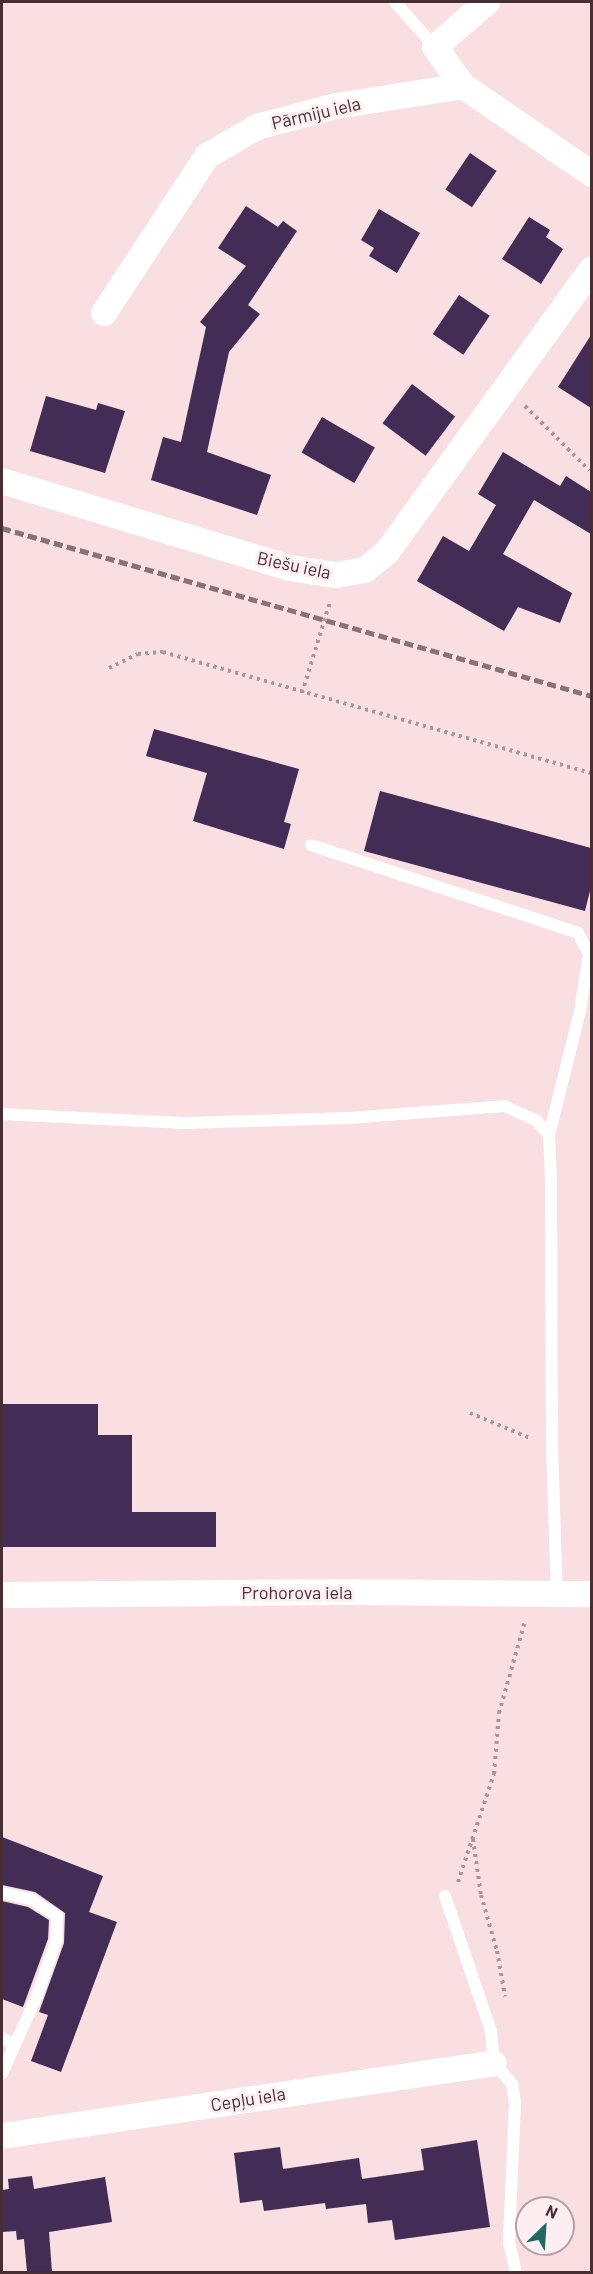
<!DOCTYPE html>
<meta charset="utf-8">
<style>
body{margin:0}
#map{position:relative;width:593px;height:2274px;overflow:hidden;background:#f9dee2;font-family:Barlow,sans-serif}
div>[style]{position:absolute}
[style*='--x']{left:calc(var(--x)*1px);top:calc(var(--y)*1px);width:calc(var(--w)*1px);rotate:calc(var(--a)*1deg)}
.building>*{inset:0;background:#432c56;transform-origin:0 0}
.path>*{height:4px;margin-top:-2px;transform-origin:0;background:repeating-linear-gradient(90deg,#ae9499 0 3px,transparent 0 7.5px)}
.service>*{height:12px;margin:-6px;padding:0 6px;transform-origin:6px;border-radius:6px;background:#fff}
.minor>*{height:26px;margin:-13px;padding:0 13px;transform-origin:13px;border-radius:13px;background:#fff}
.rail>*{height:4.5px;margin-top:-2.25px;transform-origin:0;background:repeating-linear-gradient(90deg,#8b7176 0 9px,transparent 0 13.5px)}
span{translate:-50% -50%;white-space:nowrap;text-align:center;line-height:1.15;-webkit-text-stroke:6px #fdeff1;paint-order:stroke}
.street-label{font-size:18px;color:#472e33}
.frame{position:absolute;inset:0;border:3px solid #472e33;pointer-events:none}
.north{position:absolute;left:515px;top:2196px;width:60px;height:60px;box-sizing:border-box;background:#fdeff1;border:2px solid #b4a2a5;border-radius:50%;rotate:25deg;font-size:16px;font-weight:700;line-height:24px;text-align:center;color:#472e33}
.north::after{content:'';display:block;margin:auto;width:21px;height:27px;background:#206a65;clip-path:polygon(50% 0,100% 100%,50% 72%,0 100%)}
</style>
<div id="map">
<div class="building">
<div style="left:470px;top:153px;width:32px;height:44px;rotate:34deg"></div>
<div style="clip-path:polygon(246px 206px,278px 227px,283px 221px,297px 231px,248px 305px,260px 314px,229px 352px,207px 452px,271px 475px,257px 515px,151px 480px,163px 437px,181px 442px,206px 327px,200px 322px,246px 266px,218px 248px)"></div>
<div style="clip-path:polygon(379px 209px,420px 233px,397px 273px,369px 256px,374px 248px,361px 240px)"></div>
<div style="clip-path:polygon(529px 217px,550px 230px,546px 237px,563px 249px,541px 284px,502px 259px)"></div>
<div style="left:459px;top:295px;width:37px;height:47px;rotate:34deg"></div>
<div style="clip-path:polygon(591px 335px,591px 408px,558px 387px)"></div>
<div style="left:412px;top:384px;width:54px;height:49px;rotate:37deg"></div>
<div style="clip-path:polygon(46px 396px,96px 410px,98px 403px,125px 411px,105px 473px,30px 451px)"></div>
<div style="left:322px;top:417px;width:61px;height:41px;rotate:30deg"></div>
<div style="clip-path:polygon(503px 452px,560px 486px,566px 476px,591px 492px,591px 534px,534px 500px,503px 554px,572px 593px,560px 623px,518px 607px,504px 631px,417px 581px,443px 536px,469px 551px,496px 505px,478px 494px)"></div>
<div style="clip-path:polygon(154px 729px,299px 769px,284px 822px,291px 824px,284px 849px,193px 821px,207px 773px,146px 756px)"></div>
<div style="clip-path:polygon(380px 791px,591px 848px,591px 887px,585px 911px,364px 851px)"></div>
<div style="clip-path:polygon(2px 1404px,98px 1404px,98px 1435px,132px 1435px,132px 1512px,216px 1512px,216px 1547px,2px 1547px)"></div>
<div style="clip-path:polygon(2px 1837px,103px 1876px,89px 1912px,117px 1922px,61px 2072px,31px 2061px,48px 2015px,39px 2012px,64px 1943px,65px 1913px,35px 1892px,2px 1885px)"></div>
<div style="clip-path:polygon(2px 1901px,28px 1907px,49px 1920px,48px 1939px,23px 2007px,2px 1999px)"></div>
<div style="clip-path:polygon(477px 2140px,490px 2227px,395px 2240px,392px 2220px,368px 2223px,366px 2204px,326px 2209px,325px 2203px,264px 2211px,262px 2200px,240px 2203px,234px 2153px,280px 2147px,283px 2169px,359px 2158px,362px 2179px,424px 2170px,421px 2149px)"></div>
<div style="clip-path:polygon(32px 2176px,34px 2189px,105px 2177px,112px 2222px,49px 2232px,52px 2272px,27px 2272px,24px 2239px,17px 2240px,16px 2231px,2px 2232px,2px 2190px,9px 2189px,8px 2179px)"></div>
</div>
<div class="path">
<div style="--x:525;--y:406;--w:91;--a:45"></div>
<div style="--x:109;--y:668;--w:32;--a:-26"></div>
<div style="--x:138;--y:654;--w:25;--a:-5"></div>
<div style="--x:163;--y:652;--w:446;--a:15.8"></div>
<div style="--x:302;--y:693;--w:95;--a:-72.9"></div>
<div style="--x:470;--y:1413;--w:65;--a:22.6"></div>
<div style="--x:473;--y:1839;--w:57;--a:81.9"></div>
<div style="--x:481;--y:1895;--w:58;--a:74.1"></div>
<div style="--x:497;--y:1951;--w:46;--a:79.9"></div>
<div style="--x:458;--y:1882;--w:114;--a:-71.6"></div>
<div style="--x:494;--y:1774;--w:61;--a:-85.3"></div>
<div style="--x:499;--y:1713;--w:96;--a:-74.2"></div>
</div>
<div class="service">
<div style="--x:395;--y:2;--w:60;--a:48.4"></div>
<div style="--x:311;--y:845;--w:281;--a:18.2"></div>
<div style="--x:578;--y:933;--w:24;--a:62"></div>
<div style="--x:589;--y:954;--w:58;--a:99"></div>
<div style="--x:580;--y:1011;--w:128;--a:104"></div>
<div style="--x:2;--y:1114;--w:182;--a:2.8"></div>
<div style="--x:184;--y:1123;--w:165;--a:-1.7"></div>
<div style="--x:349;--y:1118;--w:155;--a:-4.4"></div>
<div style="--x:504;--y:1106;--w:35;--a:24"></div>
<div style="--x:536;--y:1120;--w:20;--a:49"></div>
<div style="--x:549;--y:1135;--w:44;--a:87.4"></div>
<div style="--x:551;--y:1179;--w:267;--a:89.8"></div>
<div style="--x:552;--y:1446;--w:147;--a:88.1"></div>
<div style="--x:2;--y:1893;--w:30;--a:12"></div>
<div style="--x:31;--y:1899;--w:31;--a:33"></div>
<div style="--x:57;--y:1916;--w:25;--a:92"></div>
<div style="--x:56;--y:1941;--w:58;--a:109.1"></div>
<div style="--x:37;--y:1996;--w:85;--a:114.4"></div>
<div style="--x:445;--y:1896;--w:143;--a:71.2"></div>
<div style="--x:491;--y:2031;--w:32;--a:85"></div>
<div style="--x:494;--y:2063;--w:28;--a:49"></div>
<div style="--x:512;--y:2084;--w:19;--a:81"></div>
<div style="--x:515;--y:2103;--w:139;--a:92.5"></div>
<div style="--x:509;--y:2242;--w:31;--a:77"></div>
<div style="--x:2;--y:2038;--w:13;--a:27"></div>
</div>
<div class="minor">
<div style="--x:463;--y:86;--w:48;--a:-125.7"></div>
<div style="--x:435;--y:47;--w:69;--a:-40.9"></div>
<div style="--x:104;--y:313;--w:188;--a:-56.7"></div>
<div style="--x:207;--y:156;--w:58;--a:-30.1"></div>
<div style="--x:257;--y:127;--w:82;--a:-14.9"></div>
<div style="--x:336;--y:106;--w:129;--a:-8.9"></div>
<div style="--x:463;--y:86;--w:156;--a:34.3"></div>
<div style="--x:2;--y:481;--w:301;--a:16.8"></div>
<div style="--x:290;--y:568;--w:47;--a:8.7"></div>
<div style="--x:336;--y:575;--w:29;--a:-10"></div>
<div style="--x:365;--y:570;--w:28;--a:-39"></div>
<div style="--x:387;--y:552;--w:349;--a:-54.1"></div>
<div style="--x:2;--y:1595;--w:344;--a:-0.5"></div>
<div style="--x:346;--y:1592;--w:246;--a:0.5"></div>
<div style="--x:2;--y:2136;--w:497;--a:-8.4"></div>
</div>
<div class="rail">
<div style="--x:2;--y:528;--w:613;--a:15.89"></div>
</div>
<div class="street-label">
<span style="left:316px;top:113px;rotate:-13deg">Pārmiju iela</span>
<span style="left:294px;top:565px;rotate:12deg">Biešu iela</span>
<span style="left:297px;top:1592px">Prohorova iela</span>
<span style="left:248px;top:2099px;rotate:-9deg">Cepļu iela</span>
</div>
<div class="frame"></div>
<div class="north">N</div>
</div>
